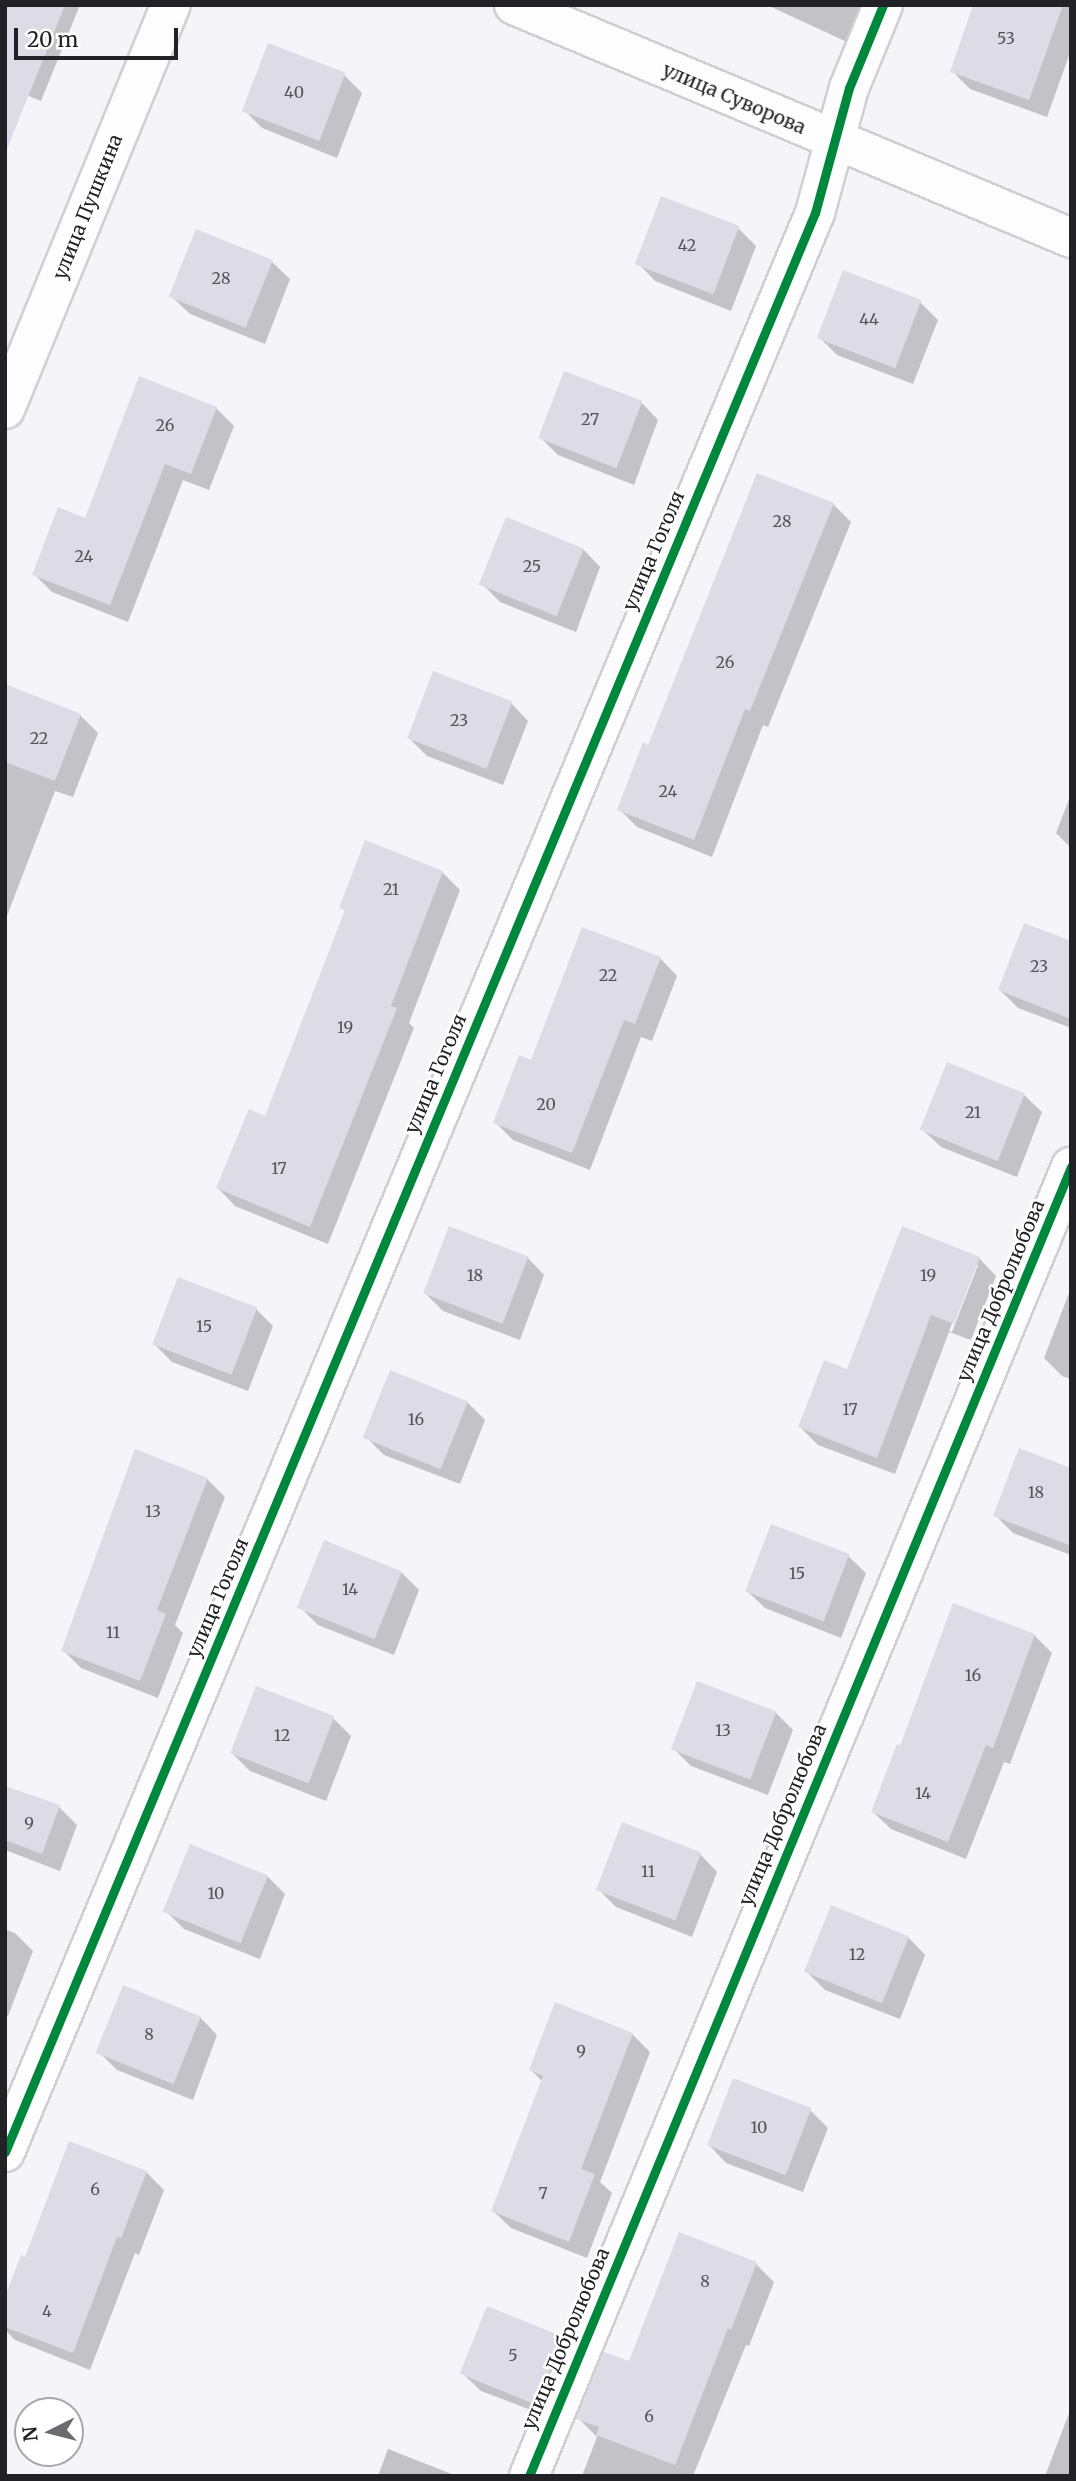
<!DOCTYPE html>
<meta charset="utf-8">
<style>
body{margin:0}
#map{position:relative;width:1076px;height:2481px;overflow:hidden;background:#f4f4f9;font-family:Merriweather,serif}
div>[style]{position:absolute}
[style*='--x']{left:calc(var(--x)*1px);top:calc(var(--y)*1px);width:calc(var(--w)*1px);rotate:calc(var(--a)*1deg)}
.shadow>*{inset:0;background:#0003}
.building>*{inset:0;background:#dddce6;transform-origin:0 0}
.roads{filter:drop-shadow(2px 0 #d0d0d4) drop-shadow(-2px 0 #d0d0d4) drop-shadow(0 2px #d0d0d4) drop-shadow(0 -2px #d0d0d4)}
.street>*{height:38px;margin:-19px;padding:0 19px;transform-origin:19px;border-radius:19px;background:#fdfdfe}
.cycleway>*{height:9px;margin:-4.5px;padding:0 4.5px;transform-origin:4.5px;border-radius:4.5px;background:#00873e}
span{translate:-50% -50%;white-space:nowrap;text-align:center;line-height:1.15;-webkit-text-stroke:5px #fff;paint-order:stroke}
.number-label{font-size:16px;color:#525257}
.number-label span{-webkit-text-stroke-width:0}
.street-label{font-size:19px;color:#222226}
.frame{position:absolute;inset:0;border:7px solid #222226;pointer-events:none}
.north{position:absolute;left:14px;top:2397px;width:70px;height:70px;box-sizing:border-box;background:#fff;border:2px solid #a7a7a8;border-radius:50%;rotate:264deg;font-size:19px;font-weight:700;line-height:28px;text-align:center;color:#222226}
.north::after{content:'';display:block;margin:auto;width:24px;height:32px;background:#6c6c70;clip-path:polygon(50% 0,100% 100%,50% 72%,0 100%)}
.scale{position:absolute;left:14px;top:28px;width:164px;height:32px;box-sizing:border-box;border:4px solid #222226;border-top:0;padding-left:9px;font-size:21px;line-height:24px;white-space:nowrap;color:#222226;-webkit-text-stroke:5px #fff;paint-order:stroke}
</style>
<div id="map">
<div class="shadow">
<div style="clip-path:polygon(5px 5px,80px 5px,41px 101px,16px 91px)"></div>
<div style="clip-path:polygon(767px 5px,866px 5px,849px 43px)"></div>
<div style="clip-path:polygon(975px 5px,1071px 5px,1071px 50px,1047px 117px,970px 89px,952px 71px)"></div>
<div style="clip-path:polygon(269px 46px,344px 75px,362px 93px,337px 158px,262px 128px,244px 110px)"></div>
<div style="clip-path:polygon(738px 228px,756px 246px,731px 311px,655px 281px,638px 263px)"></div>
<div style="clip-path:polygon(272px 262px,290px 279px,265px 344px,190px 314px,172px 297px)"></div>
<div style="clip-path:polygon(844px 273px,920px 302px,938px 320px,913px 384px,837px 355px,819px 337px)"></div>
<div style="clip-path:polygon(641px 402px,658px 420px,634px 485px,558px 455px,540px 437px)"></div>
<div style="clip-path:polygon(216px 408px,234px 426px,209px 490px,183px 480px,128px 622px,52px 592px,34px 574px,86px 520px)"></div>
<div style="clip-path:polygon(833px 504px,851px 522px,768px 727px,763px 725px,712px 857px,637px 827px,619px 809px,649px 747px)"></div>
<div style="clip-path:polygon(583px 549px,600px 567px,576px 632px,500px 602px,482px 584px)"></div>
<div style="clip-path:polygon(5px 686px,80px 715px,98px 733px,73px 797px,55px 791px,5px 921px)"></div>
<div style="clip-path:polygon(511px 703px,528px 721px,503px 785px,427px 756px,409px 738px)"></div>
<div style="clip-path:polygon(1071px 794px,1071px 848px,1056px 833px)"></div>
<div style="clip-path:polygon(442px 872px,460px 890px,409px 1023px,414px 1028px,328px 1244px,235px 1206px,218px 1188px,266px 1118px,346px 912px,342px 908px)"></div>
<div style="clip-path:polygon(1071px 943px,1071px 1028px,1018px 1008px,1000px 990px)"></div>
<div style="clip-path:polygon(660px 958px,677px 976px,652px 1041px,641px 1037px,590px 1170px,513px 1140px,495px 1122px,532px 1062px)"></div>
<div style="clip-path:polygon(1024px 1095px,1042px 1112px,1017px 1177px,941px 1147px,923px 1130px)"></div>
<div style="clip-path:polygon(527px 1257px,544px 1275px,520px 1340px,443px 1311px,425px 1293px)"></div>
<div style="clip-path:polygon(evenodd,979px 1258px,996px 1276px,971px 1340px,949px 1332px,895px 1474px,818px 1445px,800px 1427px,848px 1371px,979px 1258px,975px 1265px,978px 1265px,952px 1332px,949px 1331px,975px 1265px)"></div>
<div style="clip-path:polygon(1069px 1293px,1071px 1294px,1071px 1379px,1062px 1376px,1044px 1358px)"></div>
<div style="clip-path:polygon(256px 1309px,273px 1326px,248px 1391px,172px 1362px,154px 1344px)"></div>
<div style="clip-path:polygon(467px 1402px,485px 1420px,460px 1484px,384px 1455px,366px 1437px)"></div>
<div style="clip-path:polygon(1071px 1470px,1071px 1555px,1013px 1533px,995px 1515px)"></div>
<div style="clip-path:polygon(207px 1479px,225px 1497px,175px 1625px,183px 1633px,158px 1698px,81px 1668px,63px 1650px)"></div>
<div style="clip-path:polygon(848px 1556px,866px 1573px,841px 1638px,765px 1608px,747px 1591px)"></div>
<div style="clip-path:polygon(401px 1572px,419px 1590px,394px 1655px,318px 1625px,300px 1607px)"></div>
<div style="clip-path:polygon(1034px 1635px,1052px 1653px,1010px 1764px,1004px 1762px,966px 1859px,891px 1829px,873px 1812px,901px 1748px)"></div>
<div style="clip-path:polygon(257px 1688px,333px 1718px,351px 1736px,326px 1801px,250px 1771px,232px 1753px)"></div>
<div style="clip-path:polygon(775px 1712px,793px 1730px,768px 1795px,691px 1766px,673px 1748px)"></div>
<div style="clip-path:polygon(5px 1787px,59px 1807px,77px 1825px,60px 1871px,5px 1850px)"></div>
<div style="clip-path:polygon(700px 1854px,717px 1872px,692px 1937px,616px 1907px,598px 1889px)"></div>
<div style="clip-path:polygon(267px 1876px,285px 1894px,260px 1959px,184px 1929px,166px 1911px)"></div>
<div style="clip-path:polygon(5px 1929px,15px 1933px,33px 1951px,8px 2016px,5px 2015px)"></div>
<div style="clip-path:polygon(908px 1937px,925px 1955px,900px 2019px,825px 1990px,807px 1972px)"></div>
<div style="clip-path:polygon(200px 2017px,217px 2035px,193px 2100px,117px 2070px,99px 2052px)"></div>
<div style="clip-path:polygon(632px 2034px,650px 2052px,600px 2182px,612px 2193px,587px 2258px,511px 2228px,493px 2211px,543px 2082px,531px 2070px)"></div>
<div style="clip-path:polygon(810px 2110px,828px 2128px,803px 2192px,726px 2163px,709px 2145px)"></div>
<div style="clip-path:polygon(146px 2172px,164px 2190px,139px 2255px,135px 2253px,90px 2370px,15px 2340px,5px 2330px,5px 2301px,26px 2259px)"></div>
<div style="clip-path:polygon(680px 2234px,756px 2264px,774px 2282px,749px 2346px,746px 2345px,693px 2476px,582px 2476px,597px 2437px,578px 2418px,630px 2364px)"></div>
<div style="clip-path:polygon(562px 2337px,580px 2355px,554px 2419px,481px 2391px,463px 2374px)"></div>
<div style="clip-path:polygon(1071px 2408px,1071px 2476px,1045px 2476px)"></div>
<div style="clip-path:polygon(388px 2449px,457px 2476px,378px 2476px)"></div>
</div>
<div class="building">
<div style="clip-path:polygon(5px 5px,65px 5px,7px 149px,5px 149px)"></div>
<div style="clip-path:polygon(973px 5px,1063px 5px,1029px 100px,950px 72px)"></div>
<div style="left:268px;top:43px;width:83px;height:73px;rotate:21deg"></div>
<div style="left:661px;top:196px;width:84px;height:73px;rotate:21deg"></div>
<div style="left:196px;top:229px;width:83px;height:73px;rotate:22deg"></div>
<div style="left:843px;top:270px;width:84px;height:73px;rotate:21deg"></div>
<div style="left:564px;top:371px;width:84px;height:72px;rotate:21deg"></div>
<div style="clip-path:polygon(139px 376px,217px 407px,191px 474px,165px 464px,110px 605px,32px 575px,58px 507px,85px 518px)"></div>
<div style="clip-path:polygon(757px 473px,834px 503px,750px 711px,745px 709px,694px 840px,617px 810px,643px 742px,648px 745px)"></div>
<div style="left:506px;top:517px;width:84px;height:73px;rotate:22deg"></div>
<div style="left:433px;top:671px;width:85px;height:72px;rotate:21deg"></div>
<div style="clip-path:polygon(5px 684px,81px 714px,55px 781px,5px 762px)"></div>
<div style="clip-path:polygon(365px 840px,443px 871px,391px 1006px,397px 1008px,310px 1227px,216px 1188px,249px 1109px,265px 1116px,345px 910px,339px 908px)"></div>
<div style="clip-path:polygon(1024px 923px,1071px 941px,1071px 1019px,998px 990px)"></div>
<div style="clip-path:polygon(582px 927px,661px 957px,635px 1024px,624px 1020px,572px 1153px,493px 1123px,519px 1055px,531px 1060px)"></div>
<div style="left:947px;top:1062px;width:84px;height:73px;rotate:22deg"></div>
<div style="left:449px;top:1226px;width:85px;height:72px;rotate:21deg"></div>
<div style="clip-path:polygon(902px 1226px,980px 1257px,954px 1324px,931px 1315px,877px 1458px,798px 1427px,824px 1360px,847px 1369px)"></div>
<div style="left:178px;top:1277px;width:85px;height:72px;rotate:21deg"></div>
<div style="left:390px;top:1370px;width:84px;height:73px;rotate:22deg"></div>
<div style="clip-path:polygon(1019px 1448px,1071px 1468px,1071px 1546px,993px 1516px)"></div>
<div style="clip-path:polygon(135px 1449px,208px 1478px,157px 1610px,166px 1614px,140px 1681px,61px 1651px)"></div>
<div style="left:771px;top:1524px;width:84px;height:72px;rotate:21deg"></div>
<div style="left:324px;top:1540px;width:84px;height:73px;rotate:22deg"></div>
<div style="clip-path:polygon(953px 1603px,1035px 1634px,993px 1748px,986px 1745px,948px 1842px,871px 1812px,897px 1744px,900px 1746px)"></div>
<div style="left:697px;top:1681px;width:85px;height:73px;rotate:21deg"></div>
<div style="left:256px;top:1686px;width:84px;height:72px;rotate:21deg"></div>
<div style="clip-path:polygon(5px 1786px,60px 1805px,42px 1854px,5px 1840px)"></div>
<div style="left:622px;top:1822px;width:85px;height:73px;rotate:21deg"></div>
<div style="left:190px;top:1844px;width:84px;height:73px;rotate:22deg"></div>
<div style="left:831px;top:1905px;width:84px;height:72px;rotate:22deg"></div>
<div style="left:123px;top:1985px;width:84px;height:73px;rotate:22deg"></div>
<div style="clip-path:polygon(555px 2002px,633px 2033px,581px 2169px,595px 2174px,569px 2242px,491px 2211px,543px 2076px,529px 2070px)"></div>
<div style="left:733px;top:2078px;width:84px;height:72px;rotate:21deg"></div>
<div style="clip-path:polygon(69px 2141px,147px 2171px,121px 2238px,117px 2237px,73px 2353px,5px 2327px,5px 2296px,21px 2255px,25px 2257px)"></div>
<div style="clip-path:polygon(679px 2232px,757px 2262px,731px 2330px,728px 2328px,675px 2465px,596px 2435px,599px 2427px,576px 2419px,604px 2352px,629px 2361px)"></div>
<div style="left:487px;top:2306px;width:82px;height:73px;rotate:22deg"></div>
</div>
<div class="roads">
<div class="street">
<div style="--x:514;--y:5;--w:604;--a:22.7"></div>
<div style="--x:5;--y:409;--w:437;--a:-67.7"></div>
<div style="--x:5;--y:2152;--w:2101;--a:-67.33"></div>
<div style="--x:815;--y:213;--w:130;--a:-74.8"></div>
<div style="--x:849;--y:88;--w:90;--a:-67.7"></div>
<div style="--x:529;--y:2476;--w:1417;--a:-67.51"></div>
</div>
</div>
<div class="cycleway">
<div style="--x:5;--y:2152;--w:2101;--a:-67.33"></div>
<div style="--x:815;--y:213;--w:130;--a:-74.8"></div>
<div style="--x:849;--y:88;--w:90;--a:-67.7"></div>
<div style="--x:529;--y:2476;--w:1417;--a:-67.51"></div>
</div>
<div class="number-label">
<span style="left:1006px;top:38px">53</span>
<span style="left:294px;top:92px">40</span>
<span style="left:687px;top:245px">42</span>
<span style="left:221px;top:278px">28</span>
<span style="left:869px;top:319px">44</span>
<span style="left:590px;top:419px">27</span>
<span style="left:165px;top:425px">26</span>
<span style="left:782px;top:521px">28</span>
<span style="left:84px;top:556px">24</span>
<span style="left:532px;top:566px">25</span>
<span style="left:725px;top:662px">26</span>
<span style="left:459px;top:720px">23</span>
<span style="left:39px;top:738px">22</span>
<span style="left:668px;top:791px">24</span>
<span style="left:391px;top:889px">21</span>
<span style="left:1039px;top:966px">23</span>
<span style="left:608px;top:975px">22</span>
<span style="left:345px;top:1027px">19</span>
<span style="left:546px;top:1104px">20</span>
<span style="left:973px;top:1112px">21</span>
<span style="left:279px;top:1168px">17</span>
<span style="left:475px;top:1275px">18</span>
<span style="left:928px;top:1275px">19</span>
<span style="left:204px;top:1326px">15</span>
<span style="left:850px;top:1409px">17</span>
<span style="left:416px;top:1419px">16</span>
<span style="left:1036px;top:1492px">18</span>
<span style="left:153px;top:1511px">13</span>
<span style="left:797px;top:1573px">15</span>
<span style="left:350px;top:1589px">14</span>
<span style="left:113px;top:1632px">11</span>
<span style="left:973px;top:1675px">16</span>
<span style="left:723px;top:1730px">13</span>
<span style="left:282px;top:1735px">12</span>
<span style="left:923px;top:1793px">14</span>
<span style="left:29px;top:1823px">9</span>
<span style="left:648px;top:1871px">11</span>
<span style="left:216px;top:1893px">10</span>
<span style="left:857px;top:1954px">12</span>
<span style="left:149px;top:2034px">8</span>
<span style="left:581px;top:2051px">9</span>
<span style="left:759px;top:2127px">10</span>
<span style="left:95px;top:2189px">6</span>
<span style="left:543px;top:2193px">7</span>
<span style="left:705px;top:2281px">8</span>
<span style="left:47px;top:2311px">4</span>
<span style="left:513px;top:2355px">5</span>
<span style="left:649px;top:2416px">6</span>
</div>
<div class="street-label">
<span style="left:734px;top:99px;rotate:23deg">улица Суворова</span>
<span style="left:88px;top:207px;rotate:-68deg">улица Пушкина</span>
<span style="left:654px;top:551px;rotate:-67deg">улица Гоголя</span>
<span style="left:436px;top:1074px;rotate:-67deg">улица Гоголя</span>
<span style="left:1001px;top:1291px;rotate:-67deg">улица Добролюбова</span>
<span style="left:218px;top:1598px;rotate:-67deg">улица Гоголя</span>
<span style="left:783px;top:1815px;rotate:-67deg">улица Добролюбова</span>
<span style="left:566px;top:2339px;rotate:-67deg">улица Добролюбова</span>
</div>
<div class="frame"></div>
<div class="north">N</div>
<div class="scale">20 m</div>
</div>
